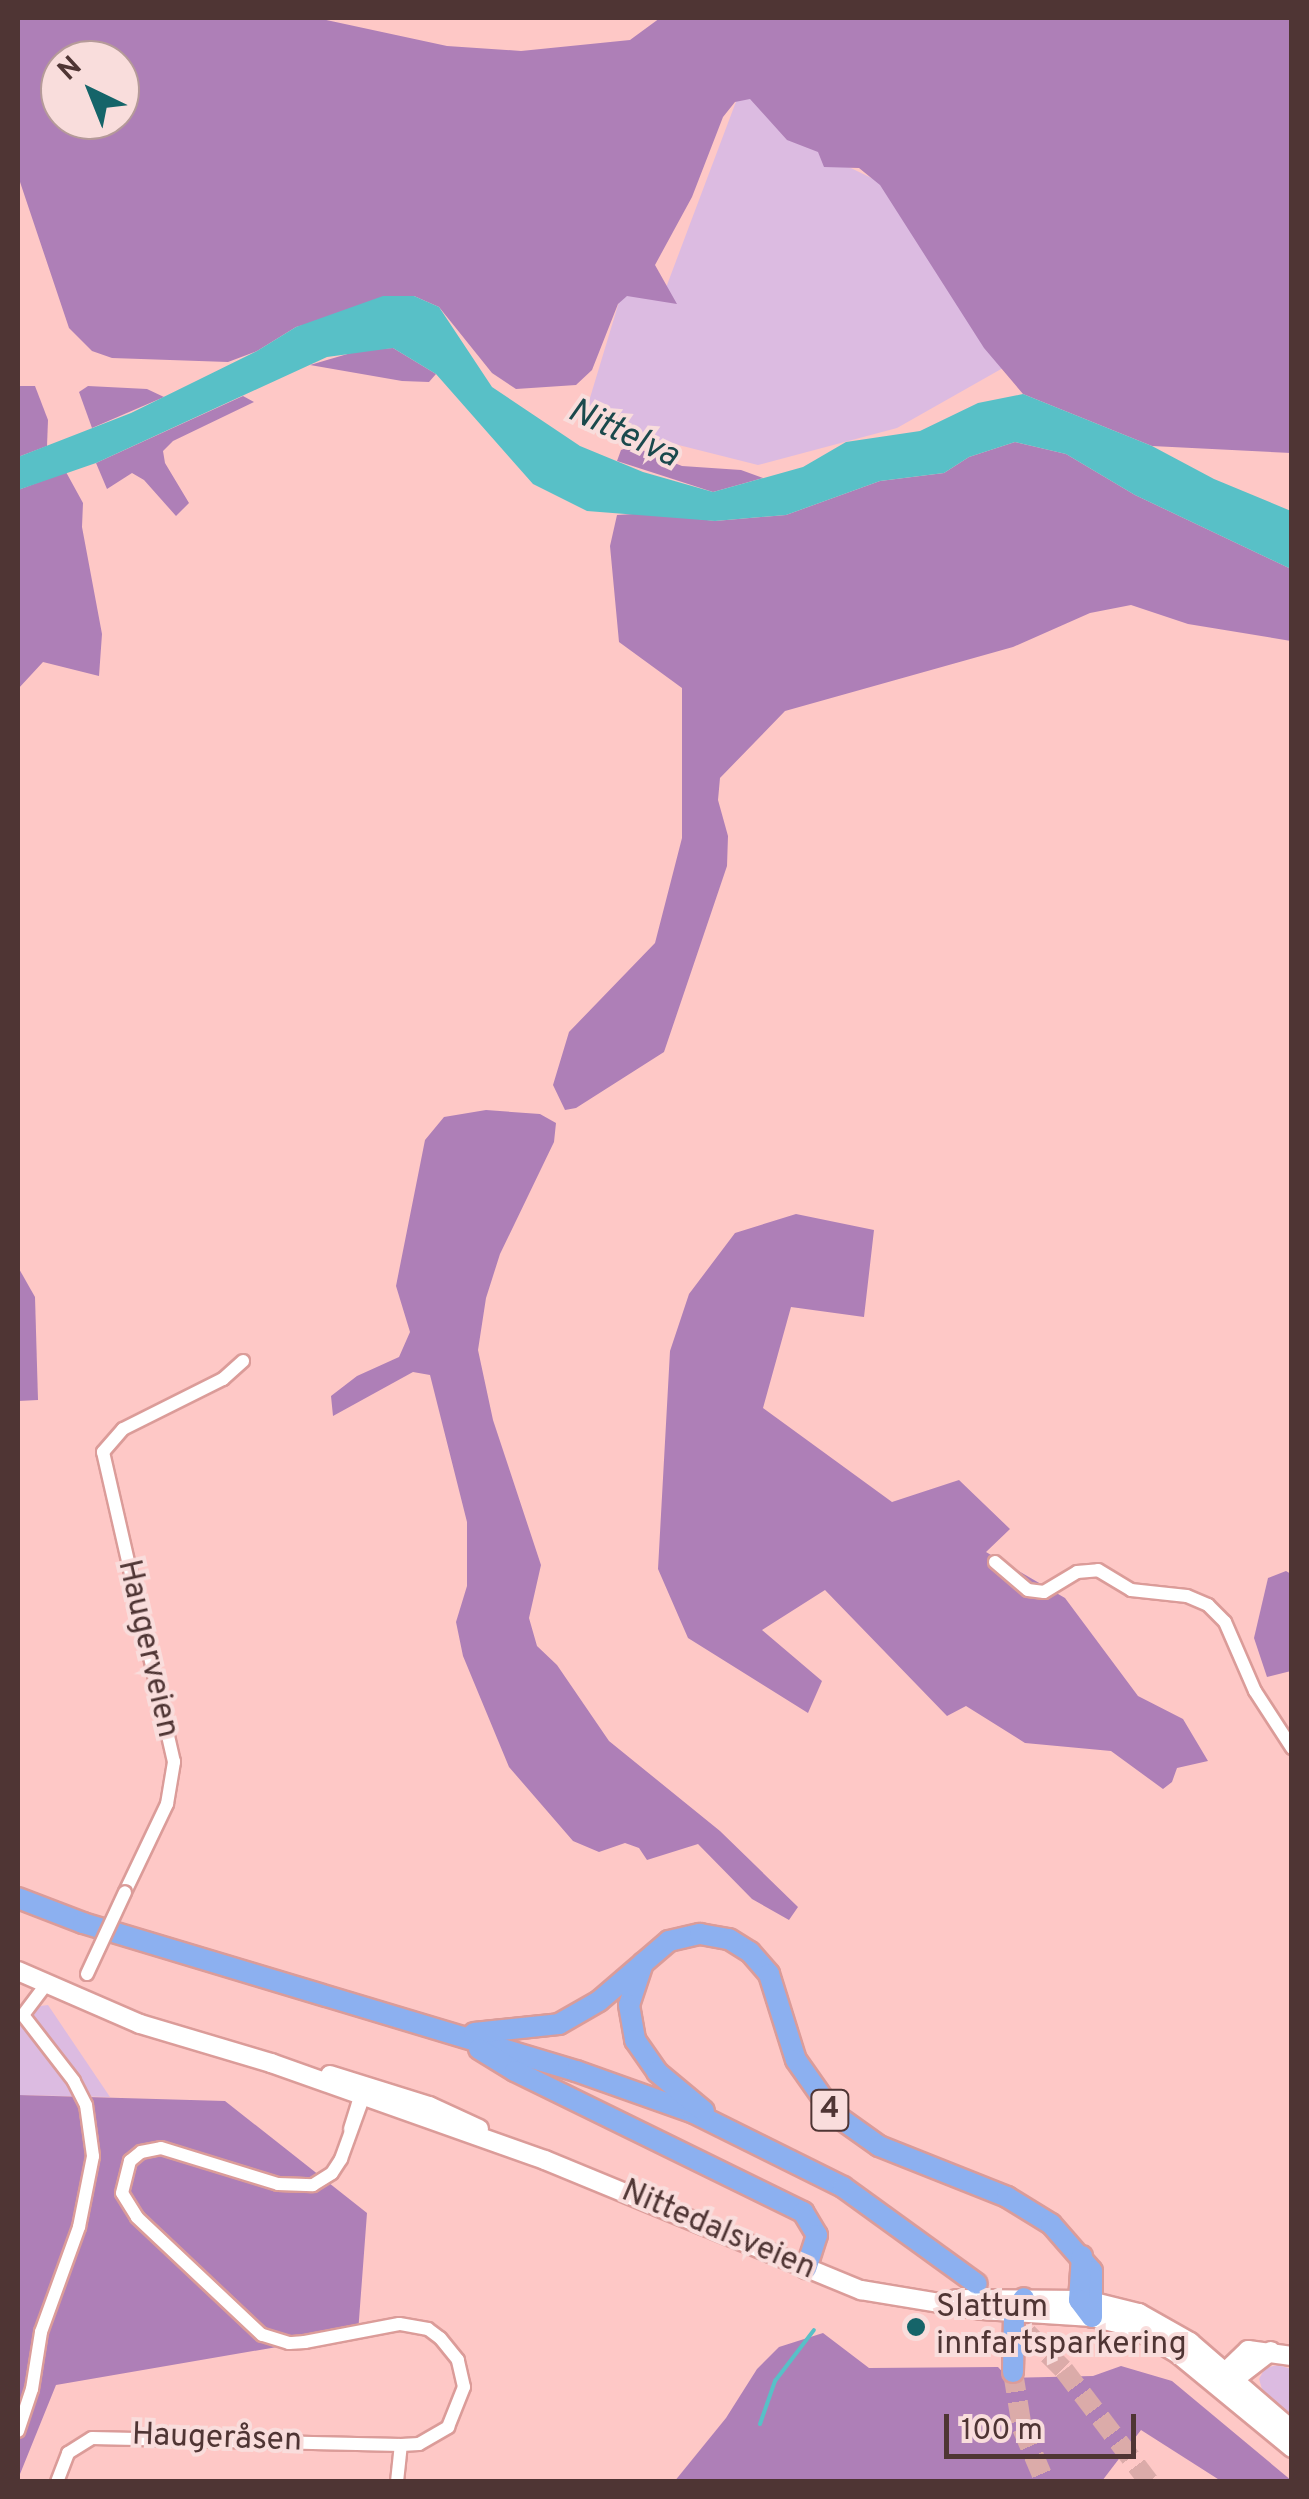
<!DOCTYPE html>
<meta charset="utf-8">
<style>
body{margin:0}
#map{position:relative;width:1309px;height:2499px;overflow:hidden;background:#fec8c6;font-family:Overpass,sans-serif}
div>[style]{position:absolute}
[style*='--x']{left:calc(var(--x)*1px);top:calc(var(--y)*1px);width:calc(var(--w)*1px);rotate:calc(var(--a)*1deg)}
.green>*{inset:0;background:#dcbbe1}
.forest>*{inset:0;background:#ae7fb7}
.water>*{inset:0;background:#58c0c7}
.stream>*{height:4px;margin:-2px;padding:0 2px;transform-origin:2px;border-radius:2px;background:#58c0c7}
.trunk-tunnel>*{height:20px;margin-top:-10px;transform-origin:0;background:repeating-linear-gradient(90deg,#dbaba9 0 20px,transparent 0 30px)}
.roads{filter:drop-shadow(2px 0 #db9c99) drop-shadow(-2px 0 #db9c99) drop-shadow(0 2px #db9c99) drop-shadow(0 -2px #db9c99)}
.minor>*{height:12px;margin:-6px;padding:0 6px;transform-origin:6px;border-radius:6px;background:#fff}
.secondary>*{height:18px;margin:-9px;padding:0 9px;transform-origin:9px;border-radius:9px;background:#fff}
.trunk>*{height:20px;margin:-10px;padding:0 10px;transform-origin:10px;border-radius:10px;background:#8cb0f0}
.bridges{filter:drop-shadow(2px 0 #db9c99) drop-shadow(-2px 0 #db9c99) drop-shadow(0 2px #db9c99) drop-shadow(0 -2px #db9c99)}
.minor-bridge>*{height:12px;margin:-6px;padding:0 6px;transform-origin:6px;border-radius:6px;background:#fff}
.dots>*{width:28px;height:28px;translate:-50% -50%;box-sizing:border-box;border:5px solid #f9dddc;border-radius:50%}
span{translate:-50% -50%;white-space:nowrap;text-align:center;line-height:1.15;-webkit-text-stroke:8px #f9dddc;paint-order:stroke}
.shield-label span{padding:2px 8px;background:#f9dddc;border:2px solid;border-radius:8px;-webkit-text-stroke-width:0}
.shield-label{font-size:30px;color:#4f3534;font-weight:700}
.street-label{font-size:32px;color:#4f3534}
.poi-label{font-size:32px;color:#4f3534}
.left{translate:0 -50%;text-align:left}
.water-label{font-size:35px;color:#1a494c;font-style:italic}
.frame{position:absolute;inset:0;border:20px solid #4f3534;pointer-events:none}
.north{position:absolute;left:40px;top:40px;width:100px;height:100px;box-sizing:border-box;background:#f9dddc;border:2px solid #b59a99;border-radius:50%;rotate:317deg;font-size:28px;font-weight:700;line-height:40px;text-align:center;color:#4f3534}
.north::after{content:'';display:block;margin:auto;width:35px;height:45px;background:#156469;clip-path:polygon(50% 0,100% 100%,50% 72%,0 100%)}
.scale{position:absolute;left:944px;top:2414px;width:192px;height:45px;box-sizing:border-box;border:5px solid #4f3534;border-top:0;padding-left:12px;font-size:30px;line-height:35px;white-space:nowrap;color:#4f3534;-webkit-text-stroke:8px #f9dddc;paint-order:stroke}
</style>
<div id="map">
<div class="green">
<div style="clip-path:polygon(740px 91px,824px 155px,888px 186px,1010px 364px,897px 428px,758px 465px,583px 421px,625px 282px,664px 293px)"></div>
<div style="clip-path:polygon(48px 2005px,110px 2097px,18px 2095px,18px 2009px)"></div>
<div style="clip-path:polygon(1278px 2365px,1291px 2369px,1291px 2415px,1262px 2389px,1259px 2379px,1265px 2368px)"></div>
</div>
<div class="forest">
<div style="clip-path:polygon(evenodd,18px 18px,317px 18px,447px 46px,521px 51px,630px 40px,660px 18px,1291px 18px,1291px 453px,1152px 446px,1023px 394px,984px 348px,880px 185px,859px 168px,824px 167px,818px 152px,787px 140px,750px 99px,735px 102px,723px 117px,692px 197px,655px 265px,677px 304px,627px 296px,618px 304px,592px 370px,576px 385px,516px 389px,492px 373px,439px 307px,414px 296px,296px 327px,257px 351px,228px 362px,112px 358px,92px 351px,69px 328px,18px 176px,18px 18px,60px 60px,120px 60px,120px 120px,60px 120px,60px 60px)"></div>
<div style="clip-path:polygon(393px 348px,436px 374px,429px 382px,402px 381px,310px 365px,361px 350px)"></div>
<div style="clip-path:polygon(18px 386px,35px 386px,48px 420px,47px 446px,18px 457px)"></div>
<div style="clip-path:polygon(88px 386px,147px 389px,164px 397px,92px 428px,79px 392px)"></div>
<div style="clip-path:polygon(243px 396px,254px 402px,173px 441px,163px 451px,165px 463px,189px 503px,176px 516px,144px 480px,132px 473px,107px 489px,96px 463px)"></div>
<div style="clip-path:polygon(1015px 442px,1066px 454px,1135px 495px,1291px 569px,1291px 641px,1188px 624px,1131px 605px,1090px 613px,1013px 647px,785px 711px,720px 778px,718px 800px,728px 836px,727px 866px,664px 1052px,576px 1108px,565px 1110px,553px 1085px,569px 1032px,655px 943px,682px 838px,682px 688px,619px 642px,610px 546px,617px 515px,649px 513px,715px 521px,786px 515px,880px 481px,944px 473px,969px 457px)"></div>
<div style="clip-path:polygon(632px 446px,682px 466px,741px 470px,763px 478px,713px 492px,617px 461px,621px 450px)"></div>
<div style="clip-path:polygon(66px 472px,83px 503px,82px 527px,102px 634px,99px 676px,43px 662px,18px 689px,18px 490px)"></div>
<div style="clip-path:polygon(486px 1110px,540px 1114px,556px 1123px,554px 1142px,500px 1254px,486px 1298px,478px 1350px,493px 1420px,541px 1565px,529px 1618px,537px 1646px,557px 1665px,609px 1741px,720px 1831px,798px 1907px,789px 1920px,752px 1899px,698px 1844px,647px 1860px,639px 1848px,625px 1843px,599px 1852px,573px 1841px,509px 1767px,463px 1656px,456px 1622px,467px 1586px,467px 1522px,430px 1375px,413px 1372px,333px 1416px,331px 1396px,357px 1376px,399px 1357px,410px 1332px,396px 1286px,425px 1140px,444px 1117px)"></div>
<div style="clip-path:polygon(796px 1214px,874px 1230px,864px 1317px,791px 1307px,763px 1408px,892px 1502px,959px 1480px,1010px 1529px,986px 1552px,1065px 1598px,1138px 1696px,1183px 1719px,1208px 1761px,1177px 1768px,1172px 1782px,1163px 1789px,1111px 1751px,1025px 1743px,966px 1706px,947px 1716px,825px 1590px,762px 1630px,822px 1681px,808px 1713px,688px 1638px,658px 1569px,670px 1351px,689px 1294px,735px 1233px)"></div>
<div style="clip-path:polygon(18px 1267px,35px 1297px,38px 1400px,18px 1401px)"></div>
<div style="clip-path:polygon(1286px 1571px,1291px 1574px,1291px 1671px,1267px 1677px,1254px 1638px,1268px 1578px)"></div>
<div style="clip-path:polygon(18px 2095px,225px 2101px,367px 2213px,358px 2333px,56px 2385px,18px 2479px)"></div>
<div style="clip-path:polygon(823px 2333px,869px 2368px,998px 2367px,1008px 2378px,1093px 2376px,1121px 2366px,1172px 2381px,1292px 2481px,1221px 2481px,1141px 2430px,1102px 2481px,674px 2482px,726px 2418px,757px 2369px,779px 2347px)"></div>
</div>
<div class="water">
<div style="clip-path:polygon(383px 296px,414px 296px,439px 307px,492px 387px,580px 446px,643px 472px,713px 492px,803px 467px,846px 442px,920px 431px,978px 403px,1023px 394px,1152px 446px,1214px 479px,1291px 511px,1291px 569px,1135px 495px,1066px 454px,1015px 442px,969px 457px,944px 473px,880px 481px,786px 515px,715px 521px,587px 511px,533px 484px,436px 374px,393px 348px,327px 357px,96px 463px,18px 490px,18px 457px,131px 413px,257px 351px,296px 327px)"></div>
</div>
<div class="stream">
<div style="--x:760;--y:2424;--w:46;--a:-70.8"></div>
<div style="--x:775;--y:2381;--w:64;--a:-52.6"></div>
</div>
<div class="trunk-tunnel">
<div style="--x:1006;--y:2312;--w:82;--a:45"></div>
<div style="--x:1064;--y:2370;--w:141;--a:52.8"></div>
<div style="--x:1013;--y:2372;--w:57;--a:80.9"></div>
<div style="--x:1022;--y:2428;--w:59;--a:66.9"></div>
</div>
<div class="roads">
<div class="minor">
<div style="--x:995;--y:1562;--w:43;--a:40.3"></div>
<div style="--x:1028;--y:1590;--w:16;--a:7"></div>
<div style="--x:1044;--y:1592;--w:39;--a:-31"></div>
<div style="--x:1077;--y:1572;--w:21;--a:-5"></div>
<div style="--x:1098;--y:1570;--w:39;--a:31"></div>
<div style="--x:1131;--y:1590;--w:56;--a:6.1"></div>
<div style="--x:1187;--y:1596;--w:23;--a:23"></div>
<div style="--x:1208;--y:1605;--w:24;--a:45"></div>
<div style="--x:1225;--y:1622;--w:75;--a:66.5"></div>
<div style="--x:1255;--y:1691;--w:68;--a:57"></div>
<div style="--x:125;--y:1892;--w:98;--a:-64.5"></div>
<div style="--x:167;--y:1804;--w:43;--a:-80.5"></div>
<div style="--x:174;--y:1762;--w:318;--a:-102.9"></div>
<div style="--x:103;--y:1452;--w:30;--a:-49"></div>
<div style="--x:123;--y:1429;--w:112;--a:-26.6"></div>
<div style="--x:223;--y:1379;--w:27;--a:-42"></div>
<div style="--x:350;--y:2129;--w:44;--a:-72.8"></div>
<div style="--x:18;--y:2431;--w:44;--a:-71.6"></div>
<div style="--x:32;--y:2389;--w:58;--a:-81"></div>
<div style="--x:41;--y:2332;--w:112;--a:-70.1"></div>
<div style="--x:79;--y:2227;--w:72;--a:-78.8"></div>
<div style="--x:93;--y:2156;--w:51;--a:-97.8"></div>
<div style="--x:86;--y:2105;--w:27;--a:-117"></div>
<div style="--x:74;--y:2081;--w:83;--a:-127.7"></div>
<div style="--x:23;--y:2015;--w:39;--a:-53"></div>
<div style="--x:57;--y:2482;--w:31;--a:-69"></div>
<div style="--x:68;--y:2453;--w:28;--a:-32"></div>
<div style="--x:92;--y:2438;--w:309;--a:1.3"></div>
<div style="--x:401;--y:2445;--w:18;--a:-3"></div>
<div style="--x:419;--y:2444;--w:34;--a:-30"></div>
<div style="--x:448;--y:2427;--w:43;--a:-68.2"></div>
<div style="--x:464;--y:2387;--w:28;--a:-103"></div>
<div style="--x:458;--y:2360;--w:28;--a:-129"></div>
<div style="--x:440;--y:2338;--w:15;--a:-143"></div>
<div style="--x:428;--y:2329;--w:29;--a:-170"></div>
<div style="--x:399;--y:2324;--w:96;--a:169.2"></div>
<div style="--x:305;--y:2342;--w:16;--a:176"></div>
<div style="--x:289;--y:2343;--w:28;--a:-163"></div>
<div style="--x:262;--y:2335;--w:172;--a:-136.7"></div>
<div style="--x:137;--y:2217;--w:28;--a:-122"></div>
<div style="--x:122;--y:2193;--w:33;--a:-76"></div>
<div style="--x:130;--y:2161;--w:14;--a:-39"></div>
<div style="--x:141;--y:2152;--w:20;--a:-11"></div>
<div style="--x:161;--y:2148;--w:122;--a:17.1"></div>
<div style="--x:278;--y:2184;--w:35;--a:2"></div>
<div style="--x:313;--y:2185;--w:22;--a:-32"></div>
<div style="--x:332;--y:2173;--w:17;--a:-57"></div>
<div style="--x:341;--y:2159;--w:73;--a:-70.1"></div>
<div style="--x:397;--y:2482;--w:37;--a:-84"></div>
</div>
<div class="secondary">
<div style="--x:18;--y:1971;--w:133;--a:23.5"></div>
<div style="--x:140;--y:2024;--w:137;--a:16.6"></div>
<div style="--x:271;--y:2063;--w:291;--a:19.5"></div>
<div style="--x:545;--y:2160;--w:342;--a:22.4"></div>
<div style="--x:861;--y:2290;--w:123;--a:9.4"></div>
<div style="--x:982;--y:2310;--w:110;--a:3.6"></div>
<div style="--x:1092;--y:2317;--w:42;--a:13.7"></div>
<div style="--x:1133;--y:2327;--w:52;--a:31"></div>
<div style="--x:1178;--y:2354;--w:148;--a:39.5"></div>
<div style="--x:330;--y:2075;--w:104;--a:17.4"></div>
<div style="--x:429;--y:2106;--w:55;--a:24.7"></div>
<div style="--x:956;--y:2299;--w:130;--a:0.4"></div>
<div style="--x:1086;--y:2300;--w:55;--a:13.8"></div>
<div style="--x:1139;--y:2313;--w:59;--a:29.6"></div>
<div style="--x:1190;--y:2342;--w:135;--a:40.8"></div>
<div style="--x:1220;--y:2377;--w:39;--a:-44"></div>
<div style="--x:1248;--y:2350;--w:44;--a:7.8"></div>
<div style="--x:1228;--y:2384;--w:54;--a:-37.5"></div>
</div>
<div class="trunk">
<div style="--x:18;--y:1898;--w:70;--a:21"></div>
<div style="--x:83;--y:1923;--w:515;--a:16.71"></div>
<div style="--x:576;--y:2071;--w:125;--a:19.6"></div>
<div style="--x:694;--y:2113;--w:166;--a:26.4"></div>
<div style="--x:843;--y:2187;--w:165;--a:35.9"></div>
<div style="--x:643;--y:1963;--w:44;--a:108.4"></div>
<div style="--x:629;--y:2005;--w:36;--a:80"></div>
<div style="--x:635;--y:2040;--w:39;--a:55"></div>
<div style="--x:657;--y:2072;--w:61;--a:39.7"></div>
<div style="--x:474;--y:2033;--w:85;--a:-6"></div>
<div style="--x:559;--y:2024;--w:46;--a:-29.9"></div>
<div style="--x:599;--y:2001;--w:92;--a:-40.6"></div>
<div style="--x:669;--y:1941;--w:32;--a:-13"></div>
<div style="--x:700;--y:1934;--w:29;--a:10"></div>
<div style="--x:729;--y:1939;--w:25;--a:32"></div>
<div style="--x:750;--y:1952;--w:29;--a:49"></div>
<div style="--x:769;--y:1974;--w:90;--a:72.6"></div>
<div style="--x:796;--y:2060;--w:66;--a:54.9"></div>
<div style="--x:834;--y:2114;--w:55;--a:35.4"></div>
<div style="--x:879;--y:2146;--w:138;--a:21.7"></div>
<div style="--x:1007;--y:2197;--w:52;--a:31.5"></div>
<div style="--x:1051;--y:2224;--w:62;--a:48.9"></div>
<div style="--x:1092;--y:2271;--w:46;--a:90"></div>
<div style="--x:479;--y:2049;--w:42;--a:31.4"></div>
<div style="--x:515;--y:2071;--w:321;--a:26.1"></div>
<div style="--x:803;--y:2212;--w:27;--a:59"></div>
<div style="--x:817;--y:2235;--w:35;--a:108"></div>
<div style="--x:1082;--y:2256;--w:44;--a:93.9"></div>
<div style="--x:1079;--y:2300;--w:21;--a:53"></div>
<div style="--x:1013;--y:2372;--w:60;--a:-89"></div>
<div style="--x:1014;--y:2312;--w:17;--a:-54"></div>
</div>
</div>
<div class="bridges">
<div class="minor-bridge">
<div style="--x:87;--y:1974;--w:90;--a:-65.1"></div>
</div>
</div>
<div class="dots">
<div style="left:916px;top:2327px;background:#156469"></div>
</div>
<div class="shield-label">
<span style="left:830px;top:2110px">4</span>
</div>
<div class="street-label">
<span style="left:147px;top:1649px;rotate:77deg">Haugerveien</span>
<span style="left:718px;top:2231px;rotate:23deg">Nittedalsveien</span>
<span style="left:217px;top:2439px;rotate:2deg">Haugeråsen</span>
</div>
<div class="poi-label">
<span class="left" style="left:936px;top:2327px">Slattum<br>innfartsparkering</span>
</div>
<div class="water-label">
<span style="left:623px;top:434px;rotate:25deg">Nittelva</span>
</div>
<div class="frame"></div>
<div class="north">N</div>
<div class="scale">100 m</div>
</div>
